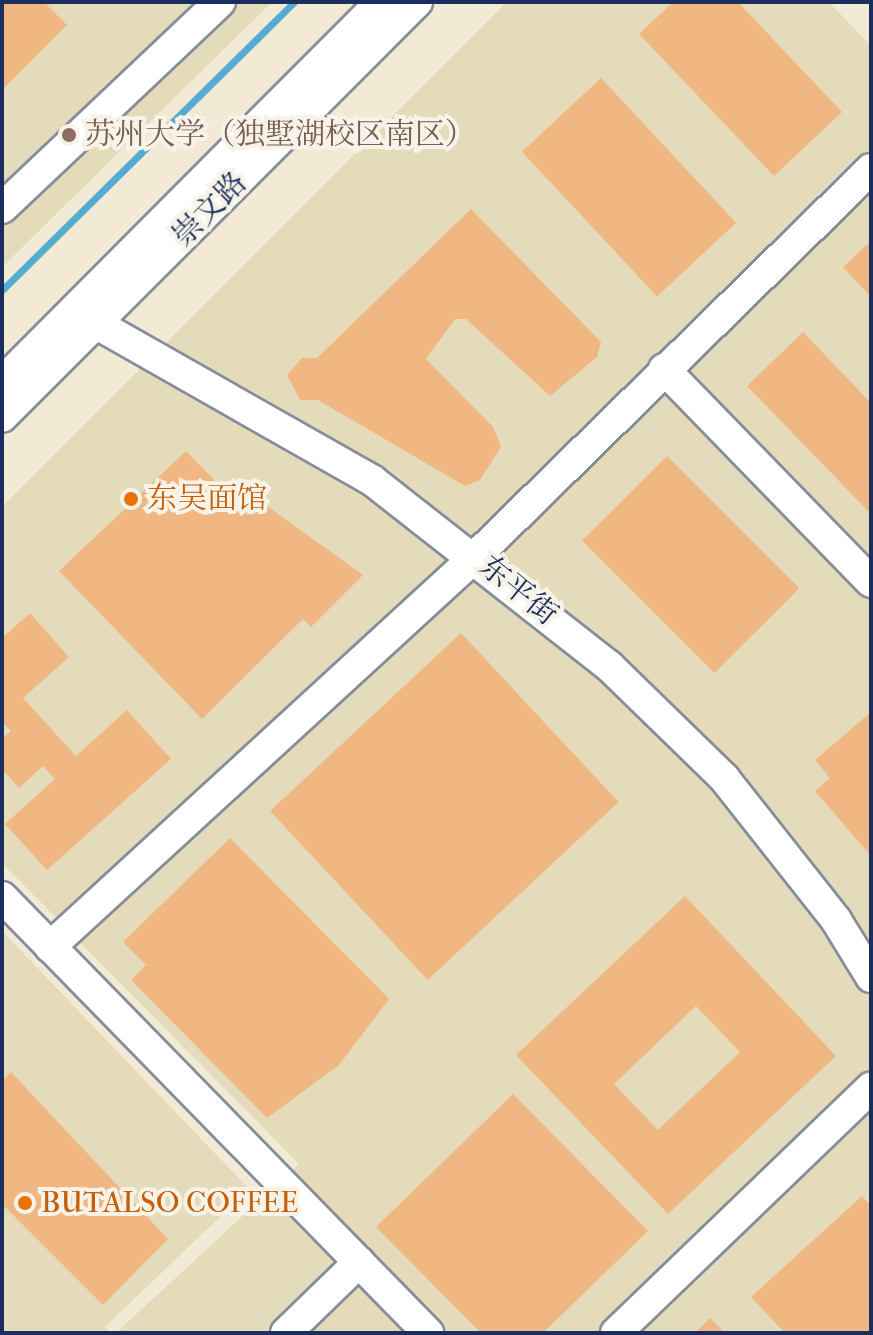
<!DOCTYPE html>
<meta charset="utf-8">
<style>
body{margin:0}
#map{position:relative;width:873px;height:1335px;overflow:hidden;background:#f3ead5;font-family:"IM FELL French Canon","Noto Serif SC",serif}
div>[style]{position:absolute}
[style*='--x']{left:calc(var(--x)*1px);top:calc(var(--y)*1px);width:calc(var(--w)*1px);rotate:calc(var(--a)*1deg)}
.built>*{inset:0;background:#e4dbba}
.stream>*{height:7px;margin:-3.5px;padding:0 3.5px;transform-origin:3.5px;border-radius:3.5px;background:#54add1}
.building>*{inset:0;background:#f1b783;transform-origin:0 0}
.roads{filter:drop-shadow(2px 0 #878c9a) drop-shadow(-2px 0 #878c9a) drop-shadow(0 2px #878c9a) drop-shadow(0 -2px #878c9a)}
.minor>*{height:30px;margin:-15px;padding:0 15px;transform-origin:15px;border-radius:15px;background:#fff}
.dots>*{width:22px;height:22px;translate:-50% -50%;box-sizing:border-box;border:4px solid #f7f3e8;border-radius:50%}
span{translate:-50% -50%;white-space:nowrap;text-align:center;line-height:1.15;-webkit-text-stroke:8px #f7f3e8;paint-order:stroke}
.education-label{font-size:30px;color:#785e54}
.left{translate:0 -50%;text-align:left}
.street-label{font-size:30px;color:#1b2f5e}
.food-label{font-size:30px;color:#c56008}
.frame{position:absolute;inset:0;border:4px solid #1b2f5e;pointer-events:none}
</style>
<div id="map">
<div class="built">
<div style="clip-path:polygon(2px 2px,272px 2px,2px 267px)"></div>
<div style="clip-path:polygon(507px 2px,829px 2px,871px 46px,871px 1333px,116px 1333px,299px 1164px,2px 863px,2px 507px)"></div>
<div style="clip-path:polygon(2px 931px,249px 1189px,105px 1327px,110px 1333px,2px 1333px)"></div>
</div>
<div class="stream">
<div style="--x:2;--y:290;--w:410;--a:-44.6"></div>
</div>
<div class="building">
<div style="clip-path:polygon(2px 2px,44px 2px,67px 25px,2px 90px)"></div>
<div style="clip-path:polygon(673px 2px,738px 2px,842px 112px,774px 176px,639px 34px)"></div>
<div style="left:601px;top:78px;width:198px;height:108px;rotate:47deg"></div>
<div style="clip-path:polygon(471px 209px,601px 342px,597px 357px,550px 396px,466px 319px,455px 319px,426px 359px,493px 427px,501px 447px,480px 480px,465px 486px,318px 400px,300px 400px,287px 375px,302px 358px,317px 358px)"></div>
<div style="clip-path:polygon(871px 241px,871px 297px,843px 267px)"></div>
<div style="clip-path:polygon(803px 332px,871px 403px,871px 514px,747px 386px)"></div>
<div style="clip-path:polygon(186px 451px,227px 493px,238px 485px,363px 575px,311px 627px,303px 619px,202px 719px,59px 571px)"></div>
<div style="left:667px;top:456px;width:187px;height:120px;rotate:45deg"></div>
<div style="clip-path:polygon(30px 613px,69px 657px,23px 698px,76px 756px,127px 710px,171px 759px,47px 870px,5px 824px,55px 779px,43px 766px,19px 788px,2px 769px,2px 739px,11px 731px,2px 722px,2px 638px)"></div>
<div style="left:461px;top:633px;width:231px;height:261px;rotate:47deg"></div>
<div style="clip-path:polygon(871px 712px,871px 856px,815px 791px,830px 778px,815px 760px)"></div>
<div style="clip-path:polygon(230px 838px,389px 999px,339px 1065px,267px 1118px,131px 980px,146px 965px,123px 942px)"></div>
<div style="clip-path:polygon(evenodd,685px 896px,836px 1056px,668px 1214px,516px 1055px,685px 896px,696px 1006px,740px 1052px,658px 1130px,614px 1084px,696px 1006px)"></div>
<div style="clip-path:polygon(11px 1072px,168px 1239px,103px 1305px,2px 1204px,2px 1081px)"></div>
<div style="clip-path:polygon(513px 1094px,648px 1231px,543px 1333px,481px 1333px,376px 1227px)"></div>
<div style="clip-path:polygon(862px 1196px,871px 1206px,871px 1333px,785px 1333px,751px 1297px)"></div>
<div style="clip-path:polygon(710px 1318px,725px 1333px,695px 1333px)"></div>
</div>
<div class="roads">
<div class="minor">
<div style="--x:2;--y:208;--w:300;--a:-43.4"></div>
<div style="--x:74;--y:311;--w:344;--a:29.6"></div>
<div style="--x:373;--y:481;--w:300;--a:38.1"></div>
<div style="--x:609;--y:666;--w:161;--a:44.2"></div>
<div style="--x:724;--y:778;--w:181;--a:51.7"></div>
<div style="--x:836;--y:920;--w:67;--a:58.4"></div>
<div style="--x:664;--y:369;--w:297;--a:45.8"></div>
<div style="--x:2;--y:382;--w:537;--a:-45.08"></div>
<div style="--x:2;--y:417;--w:587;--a:-45"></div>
<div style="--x:2;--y:897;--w:610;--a:45.66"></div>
<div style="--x:50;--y:947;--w:578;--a:-42.55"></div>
<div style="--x:476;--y:556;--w:553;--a:-44.41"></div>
<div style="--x:286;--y:1333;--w:102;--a:-44.2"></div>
<div style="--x:616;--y:1333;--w:354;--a:-43.9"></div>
</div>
</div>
<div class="dots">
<div style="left:69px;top:135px;background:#8d6e63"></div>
<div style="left:131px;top:499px;background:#e8710a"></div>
<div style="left:25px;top:1203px;background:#e8710a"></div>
</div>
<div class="education-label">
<span class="left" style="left:85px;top:135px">苏州大学（独墅湖校区南区）</span>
</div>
<div class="street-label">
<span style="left:210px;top:210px;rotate:-45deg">崇文路</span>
<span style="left:518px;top:591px;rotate:39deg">东平街</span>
</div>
<div class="food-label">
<span class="left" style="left:147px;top:499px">东吴面馆</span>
<span class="left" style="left:41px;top:1203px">BUTALSO COFFEE</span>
</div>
<div class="frame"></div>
</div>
